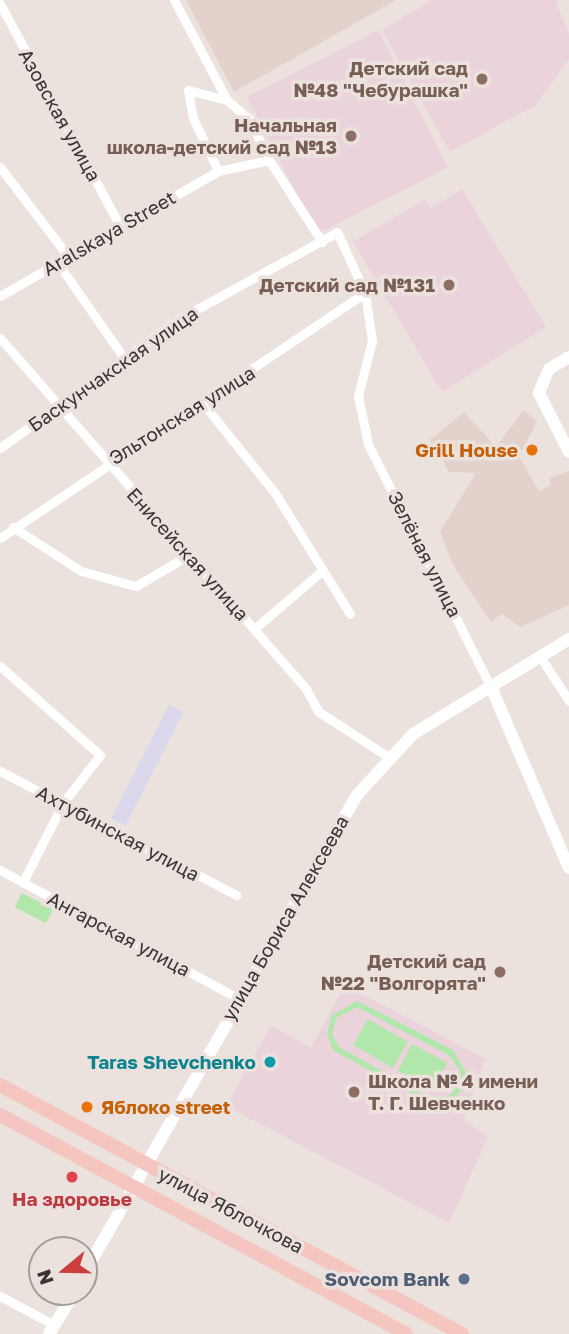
<!DOCTYPE html>
<meta charset="utf-8">
<style>
body{margin:0}
#map{position:relative;width:569px;height:1334px;overflow:hidden;background:#ebe2de;font-family:"Golos Text",sans-serif}
div>[style]{position:absolute}
[style*='--x']{left:calc(var(--x)*1px);top:calc(var(--y)*1px);width:calc(var(--w)*1px);rotate:calc(var(--a)*1deg)}
.built>*{inset:0;background:#e3d2cc}
.industrial>*{inset:0;background:#dbd7ed;transform-origin:0 0}
.education>*{inset:0;background:#ebd3dc;transform-origin:0 0}
.green>*{inset:0;background:#b2e7ac;transform-origin:0 0}
.street>*{height:9px;margin:-4.5px;padding:0 4.5px;transform-origin:4.5px;border-radius:4.5px;background:#fff}
.secondary>*{height:12px;margin:-6px;padding:0 6px;transform-origin:6px;border-radius:6px;background:#fff}
.primary>*{height:14px;margin:-7px;padding:0 7px;transform-origin:7px;border-radius:7px;background:#f4c6bf}
.dots>*{width:19px;height:19px;translate:-50% -50%;box-sizing:border-box;border:4px solid #ebe2de;border-radius:50%}
span{translate:-50% -50%;white-space:nowrap;text-align:center;line-height:1.15;-webkit-text-stroke:7px #ebe2de;paint-order:stroke}
.education-label{font-size:19px;color:#785e54;font-weight:700}
.right{translate:-100% -50%;text-align:right}
.left{translate:0 -50%;text-align:left}
.street-label{font-size:19px;color:#393534}
.food-label{font-size:19px;color:#c56008;font-weight:700}
.culture-label{font-size:19px;color:#0d838f;font-weight:700}
.health-label{font-size:19px;color:#be3a42;font-weight:700}
.service-label{font-size:19px;color:#4e5e75;font-weight:700}
.north{position:absolute;left:28px;top:1236px;width:70px;height:70px;box-sizing:border-box;background:#ebe2de;border:2px solid #a49d9a;border-radius:50%;rotate:251deg;font-size:19px;font-weight:700;line-height:28px;text-align:center;color:#393534}
.north::after{content:'';display:block;margin:auto;width:24px;height:32px;background:#cc3d3d;clip-path:polygon(50% 0,100% 100%,50% 72%,0 100%)}
</style>
<div id="map">
<div class="built">
<div style="clip-path:polygon(186px 0,396px 0,234px 92px)"></div>
<div style="clip-path:polygon(524px 410px,537px 421px,519px 457px,539px 491px,551px 485px,549px 478px,569px 471px,569px 605px,520px 627px,502px 614px,491px 622px,453px 565px,440px 532px,476px 473px,449px 472px,430px 440px,464px 412px,494px 445px,481px 466px)"></div>
</div>
<div class="industrial">
<div style="left:169px;top:705px;width:16px;height:127px;rotate:27deg"></div>
</div>
<div class="education">
<div style="clip-path:polygon(432px 0,555px 0,569px 34px,569px 59px,536px 105px,450px 152px,382px 30px)"></div>
<div style="left:378px;top:30px;width:154px;height:147px;rotate:63deg"></div>
<div style="clip-path:polygon(462px 189px,546px 327px,442px 392px,353px 242px,425px 199px,431px 208px)"></div>
<div style="clip-path:polygon(345px 985px,486px 1059px,464px 1120px,488px 1137px,449px 1223px,226px 1106px,271px 1026px,311px 1047px)"></div>
</div>
<div class="green">
<div style="left:22px;top:893px;width:35px;height:16px;rotate:27deg"></div>
<div style="clip-path:polygon(evenodd,357px 1001px,453px 1050px,466px 1073px,463px 1089px,451px 1101px,426px 1102px,333px 1050px,327px 1035px,331px 1016px,357px 1001px,357px 1007px,450px 1056px,461px 1073px,458px 1086px,448px 1096px,428px 1097px,339px 1047px,332px 1034px,336px 1018px,357px 1007px)"></div>
<div style="left:368px;top:1019px;width:46px;height:30px;rotate:30deg"></div>
<div style="left:412px;top:1044px;width:40px;height:30px;rotate:28deg"></div>
</div>
<div class="street">
<div style="--x:174;--y:0;--w:113;--a:62.1"></div>
<div style="--x:227;--y:100;--w:40;--a:-165.6"></div>
<div style="--x:188;--y:90;--w:28;--a:80"></div>
<div style="--x:193;--y:118;--w:59;--a:64.7"></div>
<div style="--x:218;--y:171;--w:52;--a:-12.2"></div>
<div style="--x:269;--y:160;--w:98;--a:57.1"></div>
<div style="--x:0;--y:4;--w:252;--a:61.6"></div>
<div style="--x:227;--y:100;--w:29;--a:41"></div>
<div style="--x:249;--y:119;--w:46;--a:64"></div>
<div style="--x:0;--y:167;--w:111;--a:52.7"></div>
<div style="--x:57;--y:262;--w:117;--a:55.1"></div>
<div style="--x:0;--y:296;--w:251;--a:-29.8"></div>
<div style="--x:0;--y:338;--w:466;--a:48.9"></div>
<div style="--x:306;--y:689;--w:26;--a:61"></div>
<div style="--x:319;--y:712;--w:81;--a:32.9"></div>
<div style="--x:205;--y:406;--w:112;--a:51.2"></div>
<div style="--x:275;--y:493;--w:142;--a:58.2"></div>
<div style="--x:0;--y:448;--w:221;--a:-35.8"></div>
<div style="--x:179;--y:319;--w:180;--a:-28.8"></div>
<div style="--x:337;--y:232;--w:67;--a:65.3"></div>
<div style="--x:365;--y:293;--w:49;--a:81.7"></div>
<div style="--x:372;--y:341;--w:57;--a:104.3"></div>
<div style="--x:358;--y:396;--w:49;--a:78.2"></div>
<div style="--x:368;--y:444;--w:272;--a:63.2"></div>
<div style="--x:13;--y:527;--w:81;--a:32.9"></div>
<div style="--x:81;--y:571;--w:57;--a:15.3"></div>
<div style="--x:136;--y:586;--w:61;--a:-30.3"></div>
<div style="--x:0;--y:538;--w:440;--a:-33.9"></div>
<div style="--x:254;--y:629;--w:89;--a:-40.5"></div>
<div style="--x:541;--y:658;--w:51;--a:56.9"></div>
<div style="--x:0;--y:666;--w:134;--a:41.7"></div>
<div style="--x:100;--y:755;--w:61;--a:127.6"></div>
<div style="--x:63;--y:803;--w:89;--a:116.9"></div>
<div style="--x:0;--y:771;--w:267;--a:27.7"></div>
<div style="--x:0;--y:870;--w:270;--a:28.3"></div>
<div style="--x:0;--y:1296;--w:61;--a:28.2"></div>
</div>
<div class="secondary">
<div style="--x:569;--y:357;--w:23;--a:149"></div>
<div style="--x:549;--y:369;--w:26;--a:113"></div>
<div style="--x:539;--y:393;--w:66;--a:63"></div>
<div style="--x:491;--y:687;--w:197;--a:66.7"></div>
<div style="--x:84;--y:1274;--w:551;--a:-60.32"></div>
<div style="--x:357;--y:795;--w:83;--a:-47.4"></div>
<div style="--x:413;--y:734;--w:183;--a:-31.3"></div>
<div style="--x:49;--y:1334;--w:49;--a:-58.2"></div>
</div>
<div class="primary">
<div style="--x:0;--y:1085;--w:525;--a:28.32"></div>
<div style="--x:0;--y:1115;--w:461;--a:28.3"></div>
</div>
<div class="dots">
<div style="left:482px;top:79px;background:#8d6e63"></div>
<div style="left:351px;top:136px;background:#8d6e63"></div>
<div style="left:449px;top:285px;background:#8d6e63"></div>
<div style="left:532px;top:450px;background:#e8710a"></div>
<div style="left:500px;top:972px;background:#8d6e63"></div>
<div style="left:270px;top:1062px;background:#0f9aa8"></div>
<div style="left:354px;top:1092px;background:#8d6e63"></div>
<div style="left:87px;top:1107px;background:#e8710a"></div>
<div style="left:72px;top:1177px;background:#e0444e"></div>
<div style="left:464px;top:1279px;background:#5c6f8a"></div>
</div>
<div class="education-label">
<span class="right" style="left:468px;top:79px">Детский сад<br>№48 "Чебурашка"</span>
<span class="right" style="left:337px;top:136px">Начальная<br>школа-детский сад №13</span>
<span class="right" style="left:435px;top:285px">Детский сад №131</span>
<span class="right" style="left:486px;top:972px">Детский сад<br>№22 "Волгорята"</span>
<span class="left" style="left:368px;top:1092px">Школа № 4 имени<br>Т. Г. Шевченко</span>
</div>
<div class="street-label">
<span style="left:60px;top:115px;rotate:61deg">Азовская улица</span>
<span style="left:109px;top:233px;rotate:-30deg">Aralskaya Street</span>
<span style="left:113px;top:369px;rotate:-35deg">Баскунчакская улица</span>
<span style="left:182px;top:415px;rotate:-32deg">Эльтонская улица</span>
<span style="left:188px;top:554px;rotate:48deg">Енисейская улица</span>
<span style="left:425px;top:554px;rotate:63deg">Зелёная улица</span>
<span style="left:118px;top:833px;rotate:28deg">Ахтубинская улица</span>
<span style="left:285px;top:918px;rotate:-60deg">улица Бориса Алексеева</span>
<span style="left:119px;top:934px;rotate:28deg">Ангарская улица</span>
<span style="left:231px;top:1210px;rotate:28deg">улица Яблочкова</span>
</div>
<div class="food-label">
<span class="right" style="left:518px;top:450px">Grill House</span>
<span class="left" style="left:101px;top:1107px">Яблоко street</span>
</div>
<div class="culture-label">
<span class="right" style="left:256px;top:1062px">Taras Shevchenko</span>
</div>
<div class="health-label">
<span style="left:72px;top:1199px">На здоровье</span>
</div>
<div class="service-label">
<span class="right" style="left:450px;top:1279px">Sovcom Bank</span>
</div>
<div class="north">N</div>
</div>
